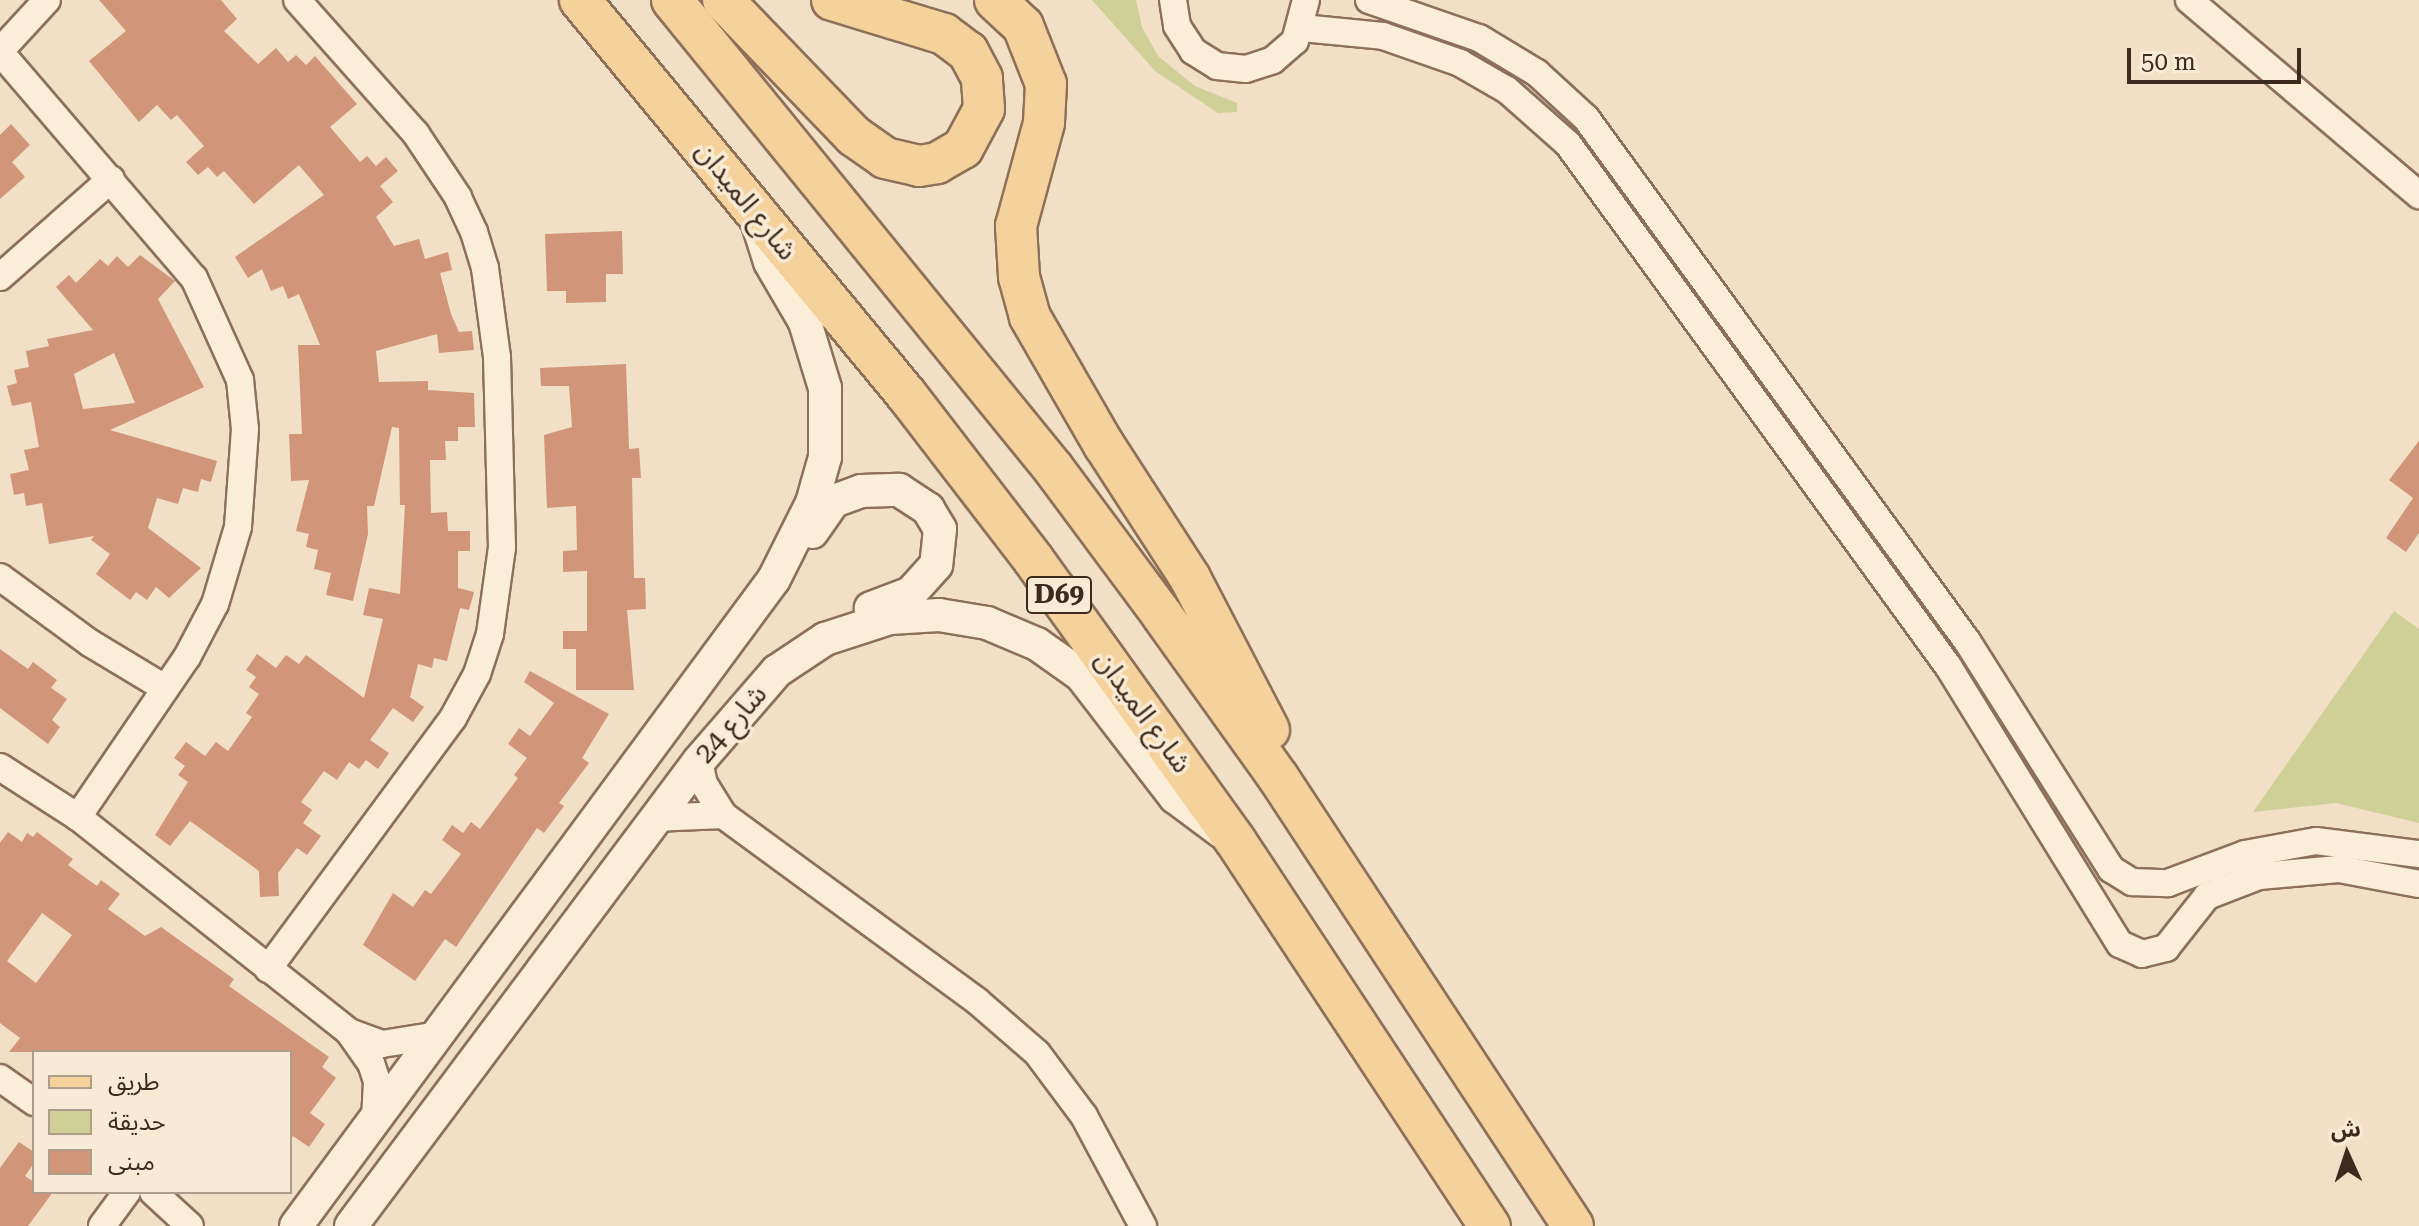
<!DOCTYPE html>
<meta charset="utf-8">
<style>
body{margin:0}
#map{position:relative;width:2419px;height:1226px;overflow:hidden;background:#f1e0c5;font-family:"Roboto Serif","Noto Sans Arabic",serif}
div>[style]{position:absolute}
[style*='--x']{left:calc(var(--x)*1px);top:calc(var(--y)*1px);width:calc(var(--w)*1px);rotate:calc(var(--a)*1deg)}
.green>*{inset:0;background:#cfd098}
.building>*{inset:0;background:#d19579}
.roads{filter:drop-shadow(2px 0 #8d705a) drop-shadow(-2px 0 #8d705a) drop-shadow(0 2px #8d705a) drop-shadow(0 -2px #8d705a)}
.minor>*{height:26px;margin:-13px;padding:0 13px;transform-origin:13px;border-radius:13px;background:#fbeed9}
.tertiary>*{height:32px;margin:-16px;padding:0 16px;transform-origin:16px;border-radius:16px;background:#fbeed9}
.primary>*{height:40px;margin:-20px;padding:0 20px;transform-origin:20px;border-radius:20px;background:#f5d19c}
span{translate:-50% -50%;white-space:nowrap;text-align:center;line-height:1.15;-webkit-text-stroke:7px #f8ebd5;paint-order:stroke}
.shield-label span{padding:2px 6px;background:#f8ebd5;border:2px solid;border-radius:6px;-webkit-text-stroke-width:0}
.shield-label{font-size:26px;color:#3d2a1e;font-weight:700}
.street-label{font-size:28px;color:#3d2a1e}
.legend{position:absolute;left:32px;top:1050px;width:260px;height:144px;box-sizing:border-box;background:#f8ebd5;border:2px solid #ad9e8c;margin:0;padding:10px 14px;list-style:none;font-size:24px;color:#3d2a1e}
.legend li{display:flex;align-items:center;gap:16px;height:40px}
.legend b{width:40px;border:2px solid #ad9e8c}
.north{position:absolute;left:2307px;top:1114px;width:80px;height:80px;-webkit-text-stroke:6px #f8ebd5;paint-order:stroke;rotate:357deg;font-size:22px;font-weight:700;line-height:32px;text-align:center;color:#3d2a1e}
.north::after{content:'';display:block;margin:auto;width:28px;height:36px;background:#3d2a1e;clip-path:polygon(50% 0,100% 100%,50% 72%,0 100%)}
.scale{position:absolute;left:2127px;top:48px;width:174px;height:36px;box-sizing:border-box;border:4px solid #3d2a1e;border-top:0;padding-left:10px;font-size:24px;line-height:28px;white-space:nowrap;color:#3d2a1e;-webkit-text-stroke:6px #f8ebd5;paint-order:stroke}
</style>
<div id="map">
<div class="green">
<div style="clip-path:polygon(1092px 0,1136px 0,1142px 27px,1158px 56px,1195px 86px,1237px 103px,1237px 112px,1218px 113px,1155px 71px)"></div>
<div style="clip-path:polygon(2394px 611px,2419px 629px,2419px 823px,2336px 803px,2253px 812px)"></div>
</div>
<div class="building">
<div style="clip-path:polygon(99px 0,221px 0,237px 19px,224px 31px,258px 64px,276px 48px,288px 62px,296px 55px,306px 65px,315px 56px,357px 104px,330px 127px,360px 162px,367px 156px,376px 166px,386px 157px,398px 171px,380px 186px,393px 202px,376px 217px,394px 246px,419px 239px,425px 259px,448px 252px,452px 270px,440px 273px,451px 314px,459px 332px,472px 331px,474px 350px,439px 353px,437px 334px,376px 351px,379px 382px,428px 381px,428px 390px,474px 393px,475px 427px,458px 427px,458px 441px,445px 441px,446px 460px,430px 460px,431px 513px,447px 512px,448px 531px,470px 531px,470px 551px,458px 551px,458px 588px,474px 592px,469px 610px,460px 608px,447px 661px,434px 658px,432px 668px,418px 664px,410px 697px,424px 707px,413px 722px,393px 708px,370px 740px,389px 753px,378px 769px,366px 760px,359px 769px,349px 762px,337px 780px,324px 771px,301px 802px,312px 810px,303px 823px,321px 836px,307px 855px,297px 848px,278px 873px,279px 896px,260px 897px,259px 871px,190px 821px,170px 846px,155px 835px,188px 782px,178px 775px,185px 766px,174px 758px,186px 742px,205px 756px,216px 742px,228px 751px,252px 717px,246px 713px,259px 694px,249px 687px,256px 677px,246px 670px,257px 654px,276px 668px,286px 655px,299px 664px,306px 655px,364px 698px,383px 619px,363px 615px,369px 588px,400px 594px,405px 505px,400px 505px,399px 428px,392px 427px,374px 506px,367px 506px,368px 534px,353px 601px,326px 595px,331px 573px,314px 569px,318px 550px,306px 547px,309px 534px,296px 531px,309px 480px,291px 481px,289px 434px,302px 434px,298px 345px,320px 345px,299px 294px,288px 299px,283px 286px,271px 291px,262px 269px,248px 278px,235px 257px,324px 195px,299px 165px,254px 204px,224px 171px,217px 177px,208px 167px,198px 175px,186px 162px,204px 146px,177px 115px,171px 120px,157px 105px,139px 122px,89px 61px,126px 31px)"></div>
<div style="clip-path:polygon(11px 124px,30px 145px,12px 162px,25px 177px,0 199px,0 135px)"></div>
<div style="clip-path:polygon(622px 231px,623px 274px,606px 274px,606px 302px,566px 303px,566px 291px,547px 291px,545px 234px)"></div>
<div style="clip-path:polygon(evenodd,140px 255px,175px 281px,158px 299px,204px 387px,110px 430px,217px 461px,211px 482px,201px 479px,198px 492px,183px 488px,178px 504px,157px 498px,148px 528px,201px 568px,169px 598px,156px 587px,147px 600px,136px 592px,130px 600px,96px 574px,110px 554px,91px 540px,94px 536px,49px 544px,42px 503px,26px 506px,24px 493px,14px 495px,10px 474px,29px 470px,24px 450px,39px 447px,31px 402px,12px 406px,7px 386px,17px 383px,14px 370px,29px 367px,26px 351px,49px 346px,47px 339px,93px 330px,56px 287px,69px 275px,76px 283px,100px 259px,108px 266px,117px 256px,128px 267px,140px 255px,114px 353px,135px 403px,83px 409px,74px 374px,114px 353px)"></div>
<div style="clip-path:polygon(626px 364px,629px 449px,639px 448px,641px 478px,632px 478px,634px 578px,645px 578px,646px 609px,627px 610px,634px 690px,576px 690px,576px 649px,563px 649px,563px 631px,587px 631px,587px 571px,563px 572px,563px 551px,577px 550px,576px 506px,547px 508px,544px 435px,572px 427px,569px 386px,541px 386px,540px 368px)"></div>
<div style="clip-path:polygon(2419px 441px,2419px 533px,2406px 552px,2386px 538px,2413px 498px,2389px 480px)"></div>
<div style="clip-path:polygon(0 649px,28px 669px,33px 662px,57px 680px,51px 688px,67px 699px,52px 720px,60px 727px,48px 744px,0 708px)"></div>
<div style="clip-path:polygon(530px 671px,609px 714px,582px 758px,589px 763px,559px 803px,564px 806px,544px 833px,537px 828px,456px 947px,445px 939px,415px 981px,363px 945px,393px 893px,413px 907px,425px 890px,431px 894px,461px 854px,442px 840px,452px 825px,463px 833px,471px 822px,480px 829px,518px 778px,514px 775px,527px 758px,508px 744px,519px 728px,530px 736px,554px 703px,524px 682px)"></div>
<div style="clip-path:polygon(evenodd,8px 832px,22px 842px,27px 833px,33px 837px,37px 832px,73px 859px,68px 865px,97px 886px,101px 880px,120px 894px,108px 909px,145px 936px,161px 927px,234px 979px,229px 986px,329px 1057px,322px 1067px,336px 1078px,310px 1113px,325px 1124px,309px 1147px,293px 1136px,290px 1141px,290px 1052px,9px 1052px,20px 1038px,0 1023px,0 843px,8px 832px,42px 913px,72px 935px,36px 983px,7px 961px,42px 913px)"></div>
<div style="clip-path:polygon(19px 1142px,34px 1152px,34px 1163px,25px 1176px,34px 1182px,34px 1192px,53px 1192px,28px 1226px,0 1226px,0 1168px)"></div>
</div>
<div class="roads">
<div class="minor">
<div style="--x:1173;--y:0;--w:26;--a:81"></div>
<div style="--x:1177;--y:26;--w:30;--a:57"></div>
<div style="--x:1193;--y:51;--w:28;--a:32"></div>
<div style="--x:1217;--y:66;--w:29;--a:6"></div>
<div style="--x:1246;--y:69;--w:28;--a:-18"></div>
<div style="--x:1273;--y:60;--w:29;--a:-41"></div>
<div style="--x:1295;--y:41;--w:42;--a:-75"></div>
<div style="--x:1369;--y:0;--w:116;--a:19.1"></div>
<div style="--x:1479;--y:38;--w:68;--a:31.1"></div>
<div style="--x:1537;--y:73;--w:67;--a:42.6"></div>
<div style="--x:1586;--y:118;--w:647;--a:53.93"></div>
<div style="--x:1967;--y:641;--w:270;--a:57.7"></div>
<div style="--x:2111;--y:869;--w:25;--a:32"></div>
<div style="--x:2132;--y:882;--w:36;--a:2"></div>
<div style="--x:2168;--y:883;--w:82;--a:-20.6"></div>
<div style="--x:2245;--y:854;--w:72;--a:-10.4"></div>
<div style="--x:2316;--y:841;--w:104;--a:7.2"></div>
<div style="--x:2189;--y:0;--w:302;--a:40.3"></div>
<div style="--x:1302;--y:28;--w:81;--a:5.6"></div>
<div style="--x:1383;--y:36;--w:82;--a:19.3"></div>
<div style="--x:1460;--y:63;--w:54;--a:29.9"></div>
<div style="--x:1507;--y:90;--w:81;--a:41.5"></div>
<div style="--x:1568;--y:144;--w:646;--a:53.95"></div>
<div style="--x:1948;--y:666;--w:327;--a:58.3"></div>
<div style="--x:2120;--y:944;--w:24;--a:24"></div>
<div style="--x:2142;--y:954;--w:25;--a:-14"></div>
<div style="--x:2166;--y:948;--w:66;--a:-51.7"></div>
<div style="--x:2207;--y:896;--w:56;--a:-21"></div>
<div style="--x:2259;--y:876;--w:80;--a:-5"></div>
<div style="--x:2339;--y:869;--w:81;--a:10.6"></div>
<div style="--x:0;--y:51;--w:69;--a:-47.3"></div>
<div style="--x:0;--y:52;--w:298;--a:49.4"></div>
<div style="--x:194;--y:278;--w:112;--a:65.7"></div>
<div style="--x:240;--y:380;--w:49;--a:84.2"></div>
<div style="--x:245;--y:429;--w:98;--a:94.1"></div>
<div style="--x:238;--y:527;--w:80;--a:106.6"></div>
<div style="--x:215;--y:604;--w:60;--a:117.8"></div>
<div style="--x:187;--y:657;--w:194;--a:124.3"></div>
<div style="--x:0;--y:277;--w:148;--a:-41.4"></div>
<div style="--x:0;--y:577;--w:112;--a:36.3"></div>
<div style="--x:90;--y:643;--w:85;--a:31.1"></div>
<div style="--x:699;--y:761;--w:24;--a:78"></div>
<div style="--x:704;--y:784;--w:36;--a:58"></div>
<div style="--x:723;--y:815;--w:315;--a:36.2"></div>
<div style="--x:977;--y:1001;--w:79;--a:40.9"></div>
<div style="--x:1037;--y:1053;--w:79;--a:53.3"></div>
<div style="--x:1084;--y:1116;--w:125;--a:61.8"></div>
<div style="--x:0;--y:767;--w:93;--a:32.7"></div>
<div style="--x:78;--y:817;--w:346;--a:38.4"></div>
<div style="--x:349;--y:1032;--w:38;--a:55"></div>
<div style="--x:371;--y:1063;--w:20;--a:72"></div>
<div style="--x:377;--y:1082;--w:37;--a:93"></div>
<div style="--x:654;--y:818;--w:69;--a:-2.5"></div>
<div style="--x:268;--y:969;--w:312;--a:-53.6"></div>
<div style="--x:453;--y:718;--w:50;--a:-61.4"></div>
<div style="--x:477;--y:674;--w:42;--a:-72"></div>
<div style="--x:490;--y:634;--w:87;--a:-82.1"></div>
<div style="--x:502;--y:548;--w:191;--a:-91.5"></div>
<div style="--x:497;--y:357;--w:90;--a:-97.7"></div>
<div style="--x:485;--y:268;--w:38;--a:-107"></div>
<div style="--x:474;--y:232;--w:38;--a:-115"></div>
<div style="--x:458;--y:197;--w:76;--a:-123.7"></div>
<div style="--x:416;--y:134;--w:179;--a:-131.6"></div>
<div style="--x:349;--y:1032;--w:35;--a:20"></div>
<div style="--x:382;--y:1044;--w:52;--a:-8.9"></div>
<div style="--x:0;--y:1078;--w:42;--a:35.2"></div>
<div style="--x:153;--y:1192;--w:50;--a:42.6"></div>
<div style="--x:102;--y:1226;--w:42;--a:-53.7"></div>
</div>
<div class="tertiary">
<div style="--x:812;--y:532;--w:38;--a:-55"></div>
<div style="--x:834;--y:501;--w:29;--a:-20"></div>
<div style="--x:861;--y:491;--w:38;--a:-2"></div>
<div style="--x:899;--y:490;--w:35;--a:33"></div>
<div style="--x:928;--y:509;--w:23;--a:59"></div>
<div style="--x:940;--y:529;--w:36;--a:96"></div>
<div style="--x:936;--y:565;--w:38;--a:132"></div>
<div style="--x:911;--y:593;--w:43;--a:159.4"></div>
<div style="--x:296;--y:1226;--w:804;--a:-53.54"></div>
<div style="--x:774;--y:579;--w:85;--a:-63.4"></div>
<div style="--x:812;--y:503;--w:48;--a:-74.2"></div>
<div style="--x:825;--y:457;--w:69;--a:-90"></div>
<div style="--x:825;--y:388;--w:69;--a:-106.9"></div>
<div style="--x:805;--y:322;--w:69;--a:-120.3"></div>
<div style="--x:770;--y:262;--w:43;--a:-107.6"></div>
<div style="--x:351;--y:1226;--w:581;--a:-53.19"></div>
<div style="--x:699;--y:761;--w:119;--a:-49.1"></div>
<div style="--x:777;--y:671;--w:58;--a:-33.7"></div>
<div style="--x:825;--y:639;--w:68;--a:-17.9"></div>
<div style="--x:890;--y:618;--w:49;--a:-3.5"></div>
<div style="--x:939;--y:615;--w:49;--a:9.5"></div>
<div style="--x:987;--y:623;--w:54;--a:22.8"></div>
<div style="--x:1037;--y:644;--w:54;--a:35.2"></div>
<div style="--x:1081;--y:675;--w:154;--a:52.4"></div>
<div style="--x:1175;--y:797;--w:59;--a:36.7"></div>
</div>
<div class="primary">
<div style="--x:580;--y:0;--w:511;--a:50.4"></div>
<div style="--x:906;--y:394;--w:208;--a:52.4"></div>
<div style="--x:1033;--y:559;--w:346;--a:54.3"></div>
<div style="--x:1235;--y:840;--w:463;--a:56.6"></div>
<div style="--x:672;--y:0;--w:603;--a:50.85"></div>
<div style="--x:1053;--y:468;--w:183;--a:53.4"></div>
<div style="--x:1162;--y:615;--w:199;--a:54.4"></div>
<div style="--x:1278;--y:777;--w:537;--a:56.69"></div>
<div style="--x:723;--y:0;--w:189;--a:46.1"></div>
<div style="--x:854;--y:136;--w:38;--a:35"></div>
<div style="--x:885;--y:158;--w:35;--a:13"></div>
<div style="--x:919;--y:166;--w:18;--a:-9"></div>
<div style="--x:937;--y:163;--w:30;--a:-30"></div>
<div style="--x:963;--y:148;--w:44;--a:-61.7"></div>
<div style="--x:984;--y:109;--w:31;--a:-94"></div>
<div style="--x:982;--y:78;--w:30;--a:-118"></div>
<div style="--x:968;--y:52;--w:30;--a:-143"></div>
<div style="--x:944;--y:34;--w:117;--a:-163.1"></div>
<div style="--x:995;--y:0;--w:38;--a:43"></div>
<div style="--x:1023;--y:26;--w:62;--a:68.4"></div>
<div style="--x:1046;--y:84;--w:39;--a:93"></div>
<div style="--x:1044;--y:123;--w:107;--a:105.2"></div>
<div style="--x:1016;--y:226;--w:51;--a:86.6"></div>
<div style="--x:1019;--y:277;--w:41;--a:74.6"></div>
<div style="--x:1030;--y:317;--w:148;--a:60"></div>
<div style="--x:1104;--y:445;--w:158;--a:57.1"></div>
<div style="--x:1190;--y:578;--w:171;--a:62.5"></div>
</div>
</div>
<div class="shield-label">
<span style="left:1059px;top:595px">D69</span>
</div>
<div class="street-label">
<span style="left:746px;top:201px;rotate:51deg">شارع الميدان</span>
<span style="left:1143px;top:712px;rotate:54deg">شارع الميدان</span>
<span style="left:731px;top:724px;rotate:-49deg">شارع 24</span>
</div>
<ul class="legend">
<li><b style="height:10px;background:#f5d19c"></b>طريق</li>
<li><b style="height:22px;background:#cfd098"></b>حديقة</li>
<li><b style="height:22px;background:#d19579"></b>مبنى</li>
</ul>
<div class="north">ش</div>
<div class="scale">50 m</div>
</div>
